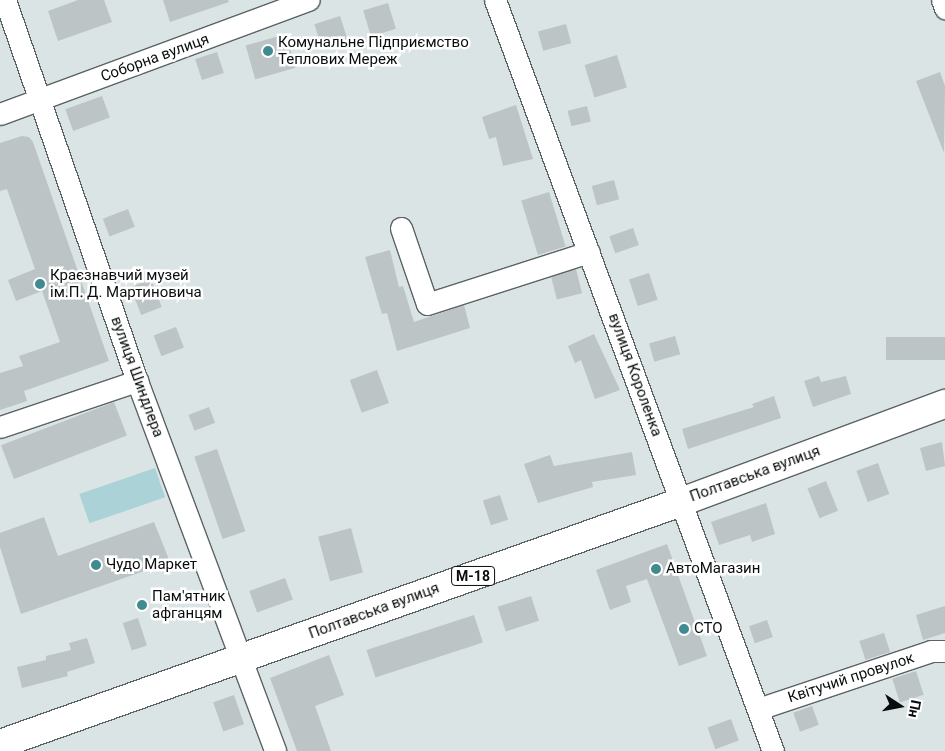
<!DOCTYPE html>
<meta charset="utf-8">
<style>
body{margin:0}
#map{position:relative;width:945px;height:751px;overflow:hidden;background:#dbe4e5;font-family:Roboto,sans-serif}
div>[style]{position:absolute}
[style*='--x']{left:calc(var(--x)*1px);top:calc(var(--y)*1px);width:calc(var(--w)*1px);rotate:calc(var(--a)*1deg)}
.green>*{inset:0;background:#abd2d6;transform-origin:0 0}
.building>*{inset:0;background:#bcc4c5;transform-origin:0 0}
.roads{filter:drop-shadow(1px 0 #5b6364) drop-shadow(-1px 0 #5b6364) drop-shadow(0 1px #5b6364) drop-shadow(0 -1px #5b6364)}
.minor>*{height:21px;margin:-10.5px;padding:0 10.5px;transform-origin:10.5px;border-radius:10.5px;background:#fff}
.highway>*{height:28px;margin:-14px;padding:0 14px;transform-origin:14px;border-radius:14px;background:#fff}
.dots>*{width:14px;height:14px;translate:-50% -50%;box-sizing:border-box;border:2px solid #fff;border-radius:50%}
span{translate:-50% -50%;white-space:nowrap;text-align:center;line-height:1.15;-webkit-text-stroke:5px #fff;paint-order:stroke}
.shield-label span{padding:1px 4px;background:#fff;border:1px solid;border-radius:4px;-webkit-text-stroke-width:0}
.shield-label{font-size:14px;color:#0a0d0d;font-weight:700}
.poi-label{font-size:15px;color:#0a0d0d}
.left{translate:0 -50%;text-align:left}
.street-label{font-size:15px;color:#0a0d0d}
.north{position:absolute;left:875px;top:681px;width:50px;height:50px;-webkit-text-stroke:4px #fff;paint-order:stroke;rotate:101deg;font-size:14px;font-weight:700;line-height:20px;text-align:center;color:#0a0d0d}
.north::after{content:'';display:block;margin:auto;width:18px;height:22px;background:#0a0d0d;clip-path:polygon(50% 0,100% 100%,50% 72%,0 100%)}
</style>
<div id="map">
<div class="green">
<div style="left:155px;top:468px;width:31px;height:80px;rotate:71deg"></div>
</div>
<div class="building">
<div style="clip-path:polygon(78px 0,104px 0,112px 22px,58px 41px,48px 11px)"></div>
<div style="clip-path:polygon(163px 0,228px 0,229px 2px,170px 22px)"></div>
<div style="left:388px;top:3px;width:27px;height:26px;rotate:73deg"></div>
<div style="left:340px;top:16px;width:26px;height:27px;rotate:72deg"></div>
<div style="left:566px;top:24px;width:20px;height:29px;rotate:75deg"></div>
<div style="left:286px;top:34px;width:35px;height:42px;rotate:74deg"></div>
<div style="left:217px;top:52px;width:22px;height:23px;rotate:72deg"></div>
<div style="left:617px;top:55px;width:34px;height:34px;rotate:73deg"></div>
<div style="clip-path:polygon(940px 72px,945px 86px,944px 153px,916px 81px)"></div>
<div style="left:102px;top:96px;width:23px;height:39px;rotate:70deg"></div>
<div style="clip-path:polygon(516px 105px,533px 159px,503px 166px,496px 137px,489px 139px,482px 117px)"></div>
<div style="left:587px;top:106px;width:16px;height:20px;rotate:76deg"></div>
<div style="clip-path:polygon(22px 136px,29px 137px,33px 142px,109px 361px,24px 391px,27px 401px,0 410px,0 373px,23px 366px,19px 356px,60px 342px,42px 291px,16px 301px,8px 280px,35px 269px,7px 189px,0 191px,0 143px)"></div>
<div style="left:614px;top:180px;width:20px;height:23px;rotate:75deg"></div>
<div style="left:549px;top:192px;width:57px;height:29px;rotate:73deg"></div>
<div style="left:128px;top:209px;width:19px;height:27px;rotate:69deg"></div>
<div style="left:633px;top:228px;width:18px;height:25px;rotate:71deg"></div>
<div style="clip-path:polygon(390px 250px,399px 287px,403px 286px,414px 322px,464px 305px,470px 328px,397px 351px,387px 313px,382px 314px,365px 257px)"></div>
<div style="left:576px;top:269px;width:25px;height:26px;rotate:76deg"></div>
<div style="left:649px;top:273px;width:28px;height:21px;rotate:72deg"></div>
<div style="left:151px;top:279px;width:30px;height:22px;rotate:69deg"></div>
<div style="left:176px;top:327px;width:22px;height:24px;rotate:69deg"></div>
<div style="clip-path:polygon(594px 334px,620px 390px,595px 399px,581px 360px,575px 363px,568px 346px)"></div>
<div style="left:675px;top:336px;width:19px;height:27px;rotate:74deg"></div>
<div style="left:945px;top:337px;width:23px;height:59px;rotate:90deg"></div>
<div style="left:377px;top:370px;width:35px;height:29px;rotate:70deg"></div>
<div style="clip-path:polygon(819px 376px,821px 382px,846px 376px,851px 394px,813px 407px,804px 381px)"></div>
<div style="clip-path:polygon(774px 396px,781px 418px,688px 449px,682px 429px,754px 407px,752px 404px)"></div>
<div style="left:114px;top:402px;width:36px;height:121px;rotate:69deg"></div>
<div style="left:209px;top:407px;width:17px;height:22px;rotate:69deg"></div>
<div style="clip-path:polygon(942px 442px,945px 466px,926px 471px,920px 448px)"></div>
<div style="left:217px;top:449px;width:87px;height:24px;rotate:71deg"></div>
<div style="clip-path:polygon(632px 452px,636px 475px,592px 482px,593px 487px,538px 503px,524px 464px,550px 455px,554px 466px)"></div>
<div style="left:878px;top:463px;width:33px;height:23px;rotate:70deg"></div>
<div style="left:826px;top:481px;width:32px;height:20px;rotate:68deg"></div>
<div style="left:500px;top:495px;width:26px;height:18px;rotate:72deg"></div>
<div style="clip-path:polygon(766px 503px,775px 534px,752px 542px,750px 535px,719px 545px,711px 522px)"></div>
<div style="clip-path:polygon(44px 517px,58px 556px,154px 522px,170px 562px,21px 614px,0 547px,0 533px)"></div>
<div style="left:351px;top:528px;width:46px;height:34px;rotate:75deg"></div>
<div style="clip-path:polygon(667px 544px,707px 656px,679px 666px,647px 579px,626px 586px,631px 602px,610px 610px,596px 570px)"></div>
<div style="left:285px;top:578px;width:23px;height:38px;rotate:70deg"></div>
<div style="left:531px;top:596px;width:26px;height:35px;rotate:72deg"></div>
<div style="clip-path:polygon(945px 606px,945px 633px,923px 640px,916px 615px)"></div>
<div style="left:474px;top:615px;width:29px;height:113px;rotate:72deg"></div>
<div style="left:138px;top:618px;width:29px;height:16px;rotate:72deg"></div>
<div style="left:767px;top:620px;width:18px;height:19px;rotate:71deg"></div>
<div style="left:884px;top:633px;width:20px;height:26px;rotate:72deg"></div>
<div style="clip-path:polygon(87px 638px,95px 663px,67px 672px,68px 676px,22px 688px,17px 667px,46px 660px,46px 656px,71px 650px,69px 643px)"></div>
<div style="clip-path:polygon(329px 655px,344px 695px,315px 706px,331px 751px,297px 751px,270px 678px)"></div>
<div style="left:916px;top:671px;width:25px;height:25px;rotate:72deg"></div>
<div style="left:234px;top:695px;width:31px;height:22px;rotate:71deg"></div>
<div style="left:812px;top:706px;width:20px;height:20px;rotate:70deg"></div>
<div style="left:731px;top:719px;width:23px;height:25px;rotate:70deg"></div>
</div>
<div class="roads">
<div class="minor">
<div style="--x:5;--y:0;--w:403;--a:70.9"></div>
<div style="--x:137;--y:381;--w:395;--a:69.5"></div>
<div style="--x:495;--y:0;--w:801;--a:69.69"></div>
<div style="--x:942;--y:0;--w:9;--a:69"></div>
<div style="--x:0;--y:114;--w:329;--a:-20.3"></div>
<div style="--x:401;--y:228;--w:80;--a:71.1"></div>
<div style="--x:427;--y:304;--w:170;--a:-17.8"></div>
<div style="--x:0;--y:427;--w:145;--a:-18.6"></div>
<div style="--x:758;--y:709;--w:182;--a:-18.5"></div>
<div style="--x:931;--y:651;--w:14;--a:0"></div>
</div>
<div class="highway">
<div style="--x:0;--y:744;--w:723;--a:-19.56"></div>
<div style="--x:681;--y:502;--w:282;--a:-20.4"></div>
</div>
</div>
<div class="dots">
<div style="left:268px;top:51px;background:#428a91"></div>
<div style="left:40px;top:284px;background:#428a91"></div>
<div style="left:96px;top:565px;background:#428a91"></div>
<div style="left:656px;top:569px;background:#428a91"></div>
<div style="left:142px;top:605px;background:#428a91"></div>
<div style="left:684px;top:629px;background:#428a91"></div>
</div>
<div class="shield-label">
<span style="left:473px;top:576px">М-18</span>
</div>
<div class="poi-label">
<span class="left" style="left:278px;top:51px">Комунальне Підприємство<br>Теплових Мереж</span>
<span class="left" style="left:50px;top:284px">Краєзнавчий музей<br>ім.П. Д. Мартиновича</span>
<span class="left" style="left:106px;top:565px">Чудо Маркет</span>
<span class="left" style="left:666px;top:569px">АвтоМагазин</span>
<span class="left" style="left:152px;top:605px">Пам'ятник<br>афганцям</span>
<span class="left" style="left:694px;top:629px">СТО</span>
</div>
<div class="street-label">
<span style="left:155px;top:58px;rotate:-20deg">Соборна вулиця</span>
<span style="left:635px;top:375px;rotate:70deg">вулиця Короленка</span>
<span style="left:137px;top:377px;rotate:70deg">вулиця Шиндлера</span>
<span style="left:755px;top:474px;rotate:-20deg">Полтавська вулиця</span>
<span style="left:374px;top:611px;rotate:-20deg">Полтавська вулиця</span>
<span style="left:851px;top:678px;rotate:-18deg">Квітучий провулок</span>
</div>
<div class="north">Пн</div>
</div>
